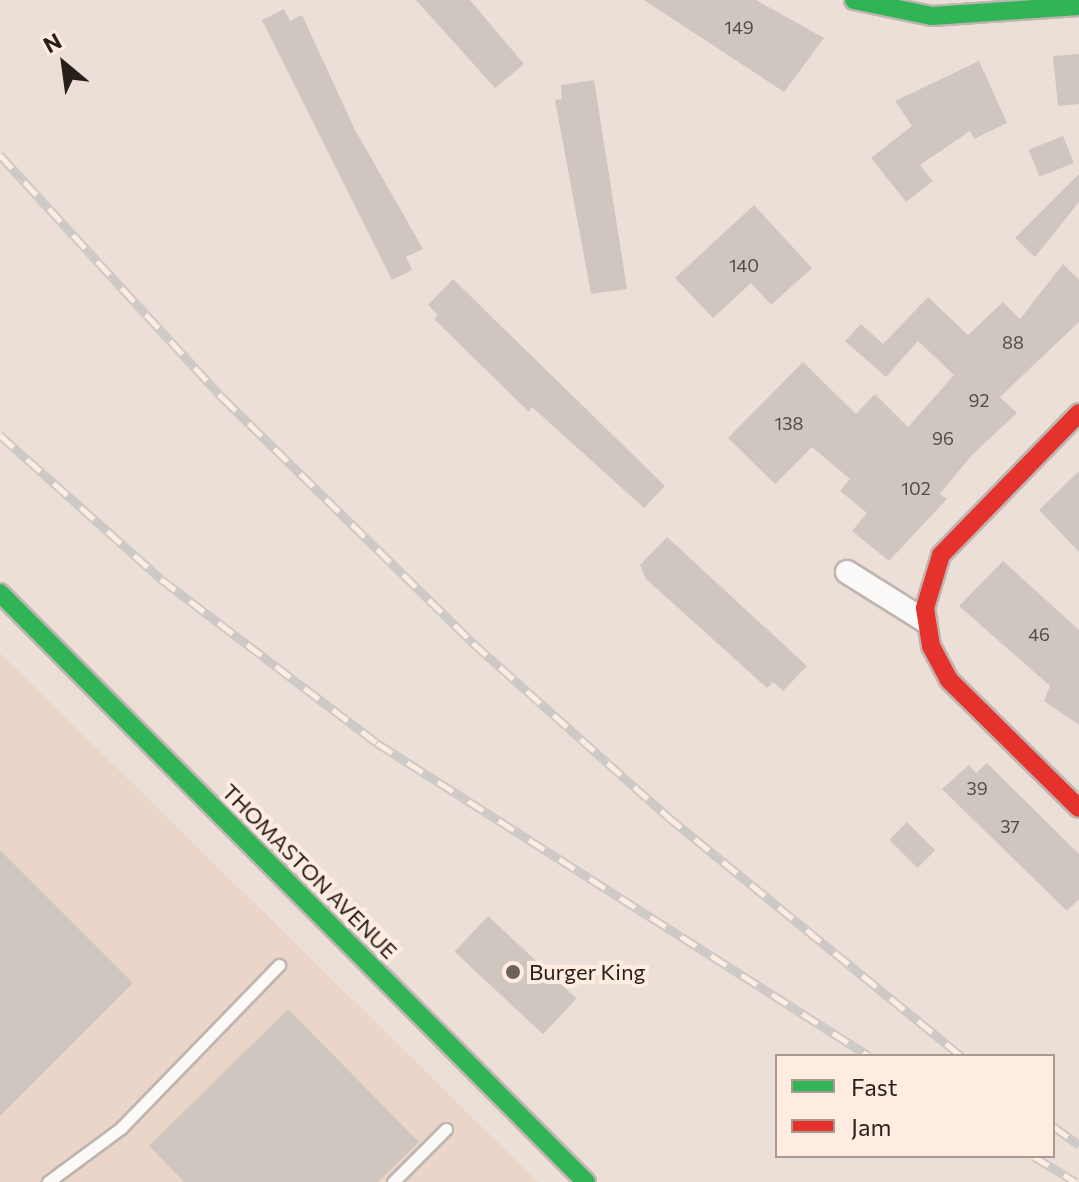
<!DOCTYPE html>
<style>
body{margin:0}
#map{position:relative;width:1079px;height:1182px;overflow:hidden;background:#ecdfd8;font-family:Commissioner,sans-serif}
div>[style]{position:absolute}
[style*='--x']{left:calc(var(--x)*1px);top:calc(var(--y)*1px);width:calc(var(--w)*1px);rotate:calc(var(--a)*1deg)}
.built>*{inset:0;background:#ebd5c8}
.building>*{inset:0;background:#d0c6c0;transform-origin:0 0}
.roads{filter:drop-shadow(2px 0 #bfb5b0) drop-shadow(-2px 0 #bfb5b0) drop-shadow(0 2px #bfb5b0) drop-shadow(0 -2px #bfb5b0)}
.lane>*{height:11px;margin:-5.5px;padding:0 5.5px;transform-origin:5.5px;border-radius:5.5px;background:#fcfaf9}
.street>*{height:22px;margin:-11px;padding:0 11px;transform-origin:11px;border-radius:11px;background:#fcfaf9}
.fast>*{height:18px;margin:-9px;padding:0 9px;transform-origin:9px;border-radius:9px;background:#30b455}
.jam>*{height:18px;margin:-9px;padding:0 9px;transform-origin:9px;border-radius:9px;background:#e5322d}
.rail>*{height:9px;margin-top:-4.5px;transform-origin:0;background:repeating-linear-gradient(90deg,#feece1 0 18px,#cdc9c7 0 36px);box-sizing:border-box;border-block:2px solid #cdc9c7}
.dots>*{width:22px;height:22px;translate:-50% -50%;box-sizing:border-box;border:4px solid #feece1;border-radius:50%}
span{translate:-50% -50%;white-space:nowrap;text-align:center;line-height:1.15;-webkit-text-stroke:8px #feece1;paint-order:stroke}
.number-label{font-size:18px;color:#534a45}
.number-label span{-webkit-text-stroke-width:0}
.street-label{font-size:22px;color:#271f1a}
.poi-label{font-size:22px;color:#271f1a}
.left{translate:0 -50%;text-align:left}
.legend{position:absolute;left:775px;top:1054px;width:280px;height:104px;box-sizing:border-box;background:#feece1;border:2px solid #a89a91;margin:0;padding:10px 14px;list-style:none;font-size:24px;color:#271f1a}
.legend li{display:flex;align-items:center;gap:16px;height:40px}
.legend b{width:40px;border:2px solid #a89a91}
.north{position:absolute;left:24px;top:24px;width:80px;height:80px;-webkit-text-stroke:6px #feece1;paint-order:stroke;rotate:331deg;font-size:22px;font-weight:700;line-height:32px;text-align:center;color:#271f1a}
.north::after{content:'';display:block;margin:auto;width:28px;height:36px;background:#271f1a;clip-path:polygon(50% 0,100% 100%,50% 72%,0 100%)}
</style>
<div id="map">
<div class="built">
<div style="clip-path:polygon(0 653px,538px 1182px,0 1182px)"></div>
</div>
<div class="building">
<div style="clip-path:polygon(416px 0,470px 0,524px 64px,495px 88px)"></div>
<div style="clip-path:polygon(644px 0,756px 0,824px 38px,784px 92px)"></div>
<div style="clip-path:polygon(284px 9px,290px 21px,302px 15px,354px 128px,423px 249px,406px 257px,412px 270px,392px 280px,262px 20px)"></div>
<div style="clip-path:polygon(1079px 54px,1079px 104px,1058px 106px,1053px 56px)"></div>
<div style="clip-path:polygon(979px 61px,1007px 123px,974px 139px,970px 131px,920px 165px,933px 181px,906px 202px,871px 158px,912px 126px,895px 101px)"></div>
<div style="clip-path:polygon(594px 80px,627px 289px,591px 294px,555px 100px,562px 99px,561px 85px)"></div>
<div style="left:1063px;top:136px;width:29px;height:37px;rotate:68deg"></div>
<div style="clip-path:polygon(1079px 174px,1079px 202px,1035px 257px,1015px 238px)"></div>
<div style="clip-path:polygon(754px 205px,812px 268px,771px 305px,751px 283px,713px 318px,675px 278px)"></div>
<div style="clip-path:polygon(1063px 264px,1079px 280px,1079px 322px,1000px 397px,1017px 413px,971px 456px,940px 494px,947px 499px,889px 561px,852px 531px,867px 513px,840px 491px,850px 479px,812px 447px,775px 484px,728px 438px,803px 362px,856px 414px,875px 394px,908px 427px,954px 375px,918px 341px,886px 377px,845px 341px,861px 324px,883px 344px,928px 297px,968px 335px,1003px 302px,1020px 319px)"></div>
<div style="clip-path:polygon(453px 279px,665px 486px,644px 508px,532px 407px,529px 412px,434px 319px,438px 315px,428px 305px)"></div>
<div style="clip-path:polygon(1079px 471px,1079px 552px,1039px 510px)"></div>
<div style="clip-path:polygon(667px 537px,807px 666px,783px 691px,773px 682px,767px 688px,646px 579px,640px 565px)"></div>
<div style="clip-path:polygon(1003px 561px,1079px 630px,1079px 725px,1044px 701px,1050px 686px,959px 606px)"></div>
<div style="clip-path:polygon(987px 763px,1079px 854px,1079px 899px,1067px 911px,942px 789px,969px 765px,976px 773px)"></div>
<div style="left:907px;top:822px;width:40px;height:25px;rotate:45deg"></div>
<div style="clip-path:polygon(0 850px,133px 983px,0 1116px)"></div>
<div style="left:488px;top:916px;width:121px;height:49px;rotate:43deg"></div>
<div style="clip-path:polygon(288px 1009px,419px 1142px,378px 1182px,184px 1182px,149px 1146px)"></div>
</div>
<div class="roads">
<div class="lane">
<div style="--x:48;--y:1182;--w:91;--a:-36.5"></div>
<div style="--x:121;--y:1128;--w:227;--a:-45.9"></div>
<div style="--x:393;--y:1182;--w:75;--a:-45"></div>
</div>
<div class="street">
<div style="--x:847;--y:572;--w:92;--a:32.1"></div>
</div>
<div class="fast">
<div style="--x:854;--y:0;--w:80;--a:11.6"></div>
<div style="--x:932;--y:16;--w:147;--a:-3.9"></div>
<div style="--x:0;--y:593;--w:831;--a:45.15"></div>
</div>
<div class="jam">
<div style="--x:1079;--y:413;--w:198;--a:134.2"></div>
<div style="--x:941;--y:555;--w:55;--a:106.8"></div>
<div style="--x:925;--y:608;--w:38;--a:81"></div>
<div style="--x:931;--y:646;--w:38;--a:62"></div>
<div style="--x:949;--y:680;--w:182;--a:44.6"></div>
</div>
</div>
<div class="rail">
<div style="--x:0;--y:155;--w:330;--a:47.5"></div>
<div style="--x:223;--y:398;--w:350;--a:44.4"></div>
<div style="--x:473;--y:643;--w:260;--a:41.7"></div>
<div style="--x:667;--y:816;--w:380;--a:39.2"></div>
<div style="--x:0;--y:435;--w:216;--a:41.8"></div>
<div style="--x:161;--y:579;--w:271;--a:37.2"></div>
<div style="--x:377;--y:743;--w:583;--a:32.46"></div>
<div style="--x:1053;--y:1126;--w:32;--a:36"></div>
<div style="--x:1033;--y:1156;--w:50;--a:31.2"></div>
</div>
<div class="dots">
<div style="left:513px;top:972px;background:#6c625c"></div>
</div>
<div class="number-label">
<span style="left:739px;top:27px">149</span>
<span style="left:744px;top:265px">140</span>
<span style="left:1013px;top:342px">88</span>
<span style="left:979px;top:400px">92</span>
<span style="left:789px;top:423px">138</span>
<span style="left:943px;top:438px">96</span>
<span style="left:916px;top:488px">102</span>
<span style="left:1039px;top:634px">46</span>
<span style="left:977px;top:788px">39</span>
<span style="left:1010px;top:826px">37</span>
</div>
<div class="street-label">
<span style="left:310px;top:871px;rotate:45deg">THOMASTON AVENUE</span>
</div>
<div class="poi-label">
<span class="left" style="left:529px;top:972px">Burger King</span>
</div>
<ul class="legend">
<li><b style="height:10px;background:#30b455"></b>Fast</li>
<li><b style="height:10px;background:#e5322d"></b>Jam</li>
</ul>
<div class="north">N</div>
</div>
